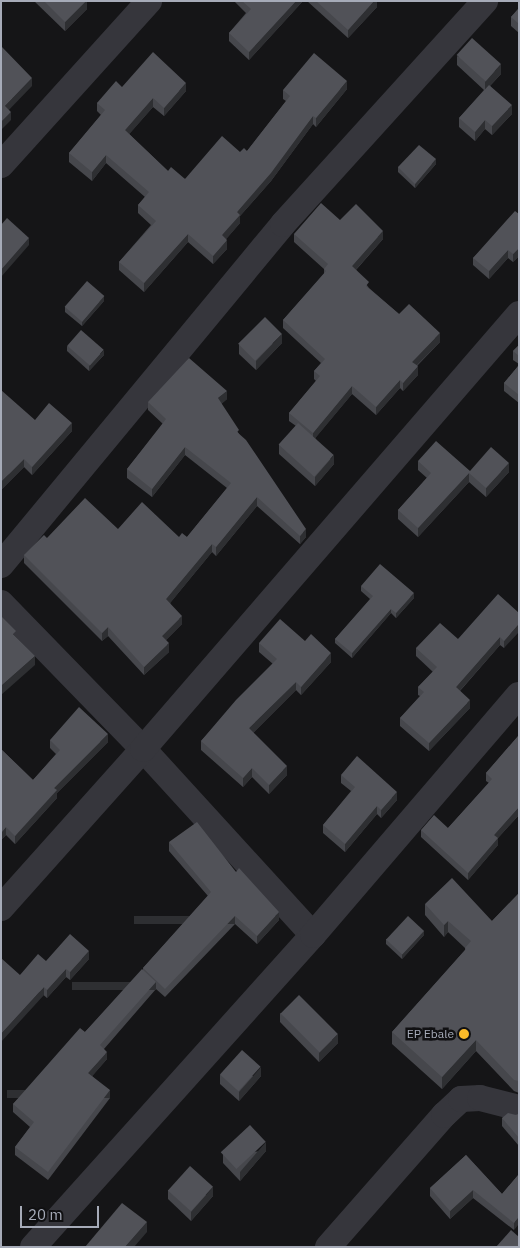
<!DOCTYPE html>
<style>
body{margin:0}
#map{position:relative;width:520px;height:1248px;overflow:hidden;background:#151517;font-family:"IBM Plex Sans",sans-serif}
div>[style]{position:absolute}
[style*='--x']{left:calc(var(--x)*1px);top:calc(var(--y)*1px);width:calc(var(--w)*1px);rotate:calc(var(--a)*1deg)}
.minor>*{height:26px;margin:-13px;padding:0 13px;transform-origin:13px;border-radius:13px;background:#36363c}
.wall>*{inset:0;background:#46474c}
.shaded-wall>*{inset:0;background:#2e2f32;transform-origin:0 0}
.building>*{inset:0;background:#515258;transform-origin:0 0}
.dots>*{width:14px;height:14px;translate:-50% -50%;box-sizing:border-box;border:2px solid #101012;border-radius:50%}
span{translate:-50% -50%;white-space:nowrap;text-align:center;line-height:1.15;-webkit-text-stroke:5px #101012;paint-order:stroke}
.poi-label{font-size:12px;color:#a6abb8}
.right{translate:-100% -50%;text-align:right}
.frame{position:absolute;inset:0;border:2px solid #a6abb8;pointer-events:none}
.scale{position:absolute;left:20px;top:1206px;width:79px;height:22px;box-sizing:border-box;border:2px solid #a6abb8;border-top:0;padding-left:6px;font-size:15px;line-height:18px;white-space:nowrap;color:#a6abb8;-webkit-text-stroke:4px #101012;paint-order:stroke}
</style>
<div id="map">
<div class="minor">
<div style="--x:1;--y:165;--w:221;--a:-47.9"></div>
<div style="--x:1;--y:565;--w:442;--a:-50.4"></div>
<div style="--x:283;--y:224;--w:301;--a:-47.8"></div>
<div style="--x:1;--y:603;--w:204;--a:45.8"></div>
<div style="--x:143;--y:749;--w:252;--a:47.6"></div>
<div style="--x:1;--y:908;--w:213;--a:-48.2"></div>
<div style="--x:143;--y:749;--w:575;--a:-49.16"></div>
<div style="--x:33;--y:1247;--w:419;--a:-48.1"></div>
<div style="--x:313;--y:935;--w:316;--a:-49.4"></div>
<div style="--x:328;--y:1247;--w:176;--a:-48.7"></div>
<div style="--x:444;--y:1115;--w:23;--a:-43"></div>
<div style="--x:461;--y:1099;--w:19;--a:-3"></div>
<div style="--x:480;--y:1098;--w:40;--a:14.4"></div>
</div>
<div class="wall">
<div style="clip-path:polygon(34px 1px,87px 1px,87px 9px,65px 31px)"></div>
<div style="clip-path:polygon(234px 1px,303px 1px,249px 60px,229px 41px,229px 33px,246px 13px)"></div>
<div style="clip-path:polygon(307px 1px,377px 1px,377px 7px,348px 38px)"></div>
<div style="clip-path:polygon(519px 8px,519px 33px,511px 26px,511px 17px)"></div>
<div style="clip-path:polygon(457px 56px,501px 74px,490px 86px,512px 114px,492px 135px,485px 129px,475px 141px,459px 127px,459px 118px,484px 90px,457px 65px)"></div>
<div style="clip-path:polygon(122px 87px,186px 91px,164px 116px,153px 107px,129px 134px,168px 171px,185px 179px,240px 152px,247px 151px,286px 101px,283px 99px,283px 90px,347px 89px,316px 127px,313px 124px,271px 181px,240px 216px,240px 223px,226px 239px,227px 249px,213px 264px,188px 242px,144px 292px,119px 270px,119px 262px,151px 225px,138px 213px,138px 205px,145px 197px,106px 163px,92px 181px,69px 162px,69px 153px,101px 115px,97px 111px,97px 103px)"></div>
<div style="clip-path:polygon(436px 164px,415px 188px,398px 172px,398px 167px)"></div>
<div style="clip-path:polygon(519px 214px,519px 256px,513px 262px,508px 258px,489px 279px,473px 265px,473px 258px)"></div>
<div style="clip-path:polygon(340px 220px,383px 239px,356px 270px,369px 288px,399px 314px,440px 342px,417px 366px,418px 375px,403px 391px,400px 388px,376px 415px,352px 394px,315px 438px,334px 464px,315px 486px,279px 454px,279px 445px,296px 426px,289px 421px,289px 413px,316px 381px,314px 379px,314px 371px,321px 363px,283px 328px,283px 320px,324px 274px,324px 269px,294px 242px,294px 234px)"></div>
<div style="clip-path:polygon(104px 301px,82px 326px,65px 312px,65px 307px)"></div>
<div style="clip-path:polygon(282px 343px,256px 370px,239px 354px,239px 345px)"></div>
<div style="clip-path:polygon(519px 345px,519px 364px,513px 360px,513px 351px)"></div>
<div style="clip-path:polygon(67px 346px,104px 355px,89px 371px,67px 351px)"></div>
<div style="clip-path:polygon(519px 365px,519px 403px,504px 391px,504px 383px)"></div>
<div style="clip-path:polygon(227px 399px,221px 404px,239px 434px,306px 537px,300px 544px,257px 506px,216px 556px,212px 552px,170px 603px,182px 624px,166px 640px,169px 652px,144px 675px,108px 636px,102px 641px,24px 563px,24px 555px,47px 538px,118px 529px,179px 537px,187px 537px,227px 488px,185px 455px,152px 497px,127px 478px,127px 469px,163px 424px,148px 410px,148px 402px)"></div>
<div style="clip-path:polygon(35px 420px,72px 431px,32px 475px,24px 467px,1px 490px)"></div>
<div style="clip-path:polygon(418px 461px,470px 471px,509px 472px,486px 497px,469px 482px,418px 537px,398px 519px,398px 510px,427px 478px,418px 470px)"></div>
<div style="clip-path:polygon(361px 586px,414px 598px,396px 618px,391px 613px,352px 658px,335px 643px,335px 639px,370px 599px,361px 591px)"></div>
<div style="clip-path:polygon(519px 613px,504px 648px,500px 645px,460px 691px,470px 708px,429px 751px,400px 726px,400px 718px,420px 696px,418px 695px,418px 687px,433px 672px,416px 656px,416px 648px,458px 639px)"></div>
<div style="clip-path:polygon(305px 641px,331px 662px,301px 695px,296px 690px,253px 733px,287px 775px,269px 794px,252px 777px,243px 787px,201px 750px,201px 741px,273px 664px,259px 652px,259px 643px)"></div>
<div style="clip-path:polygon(519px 735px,519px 815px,498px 838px,498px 845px,468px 880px,421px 837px,421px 830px,448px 828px,489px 783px,486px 781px,486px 773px)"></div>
<div style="clip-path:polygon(50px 740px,108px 742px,57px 793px,57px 798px,15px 844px,6px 835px,1px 840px,1px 749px,33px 780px,56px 754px,50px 748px)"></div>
<div style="clip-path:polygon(341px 775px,397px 800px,381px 818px,377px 814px,345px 852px,323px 833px,323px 825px,351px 791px,341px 783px)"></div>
<div style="clip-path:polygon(169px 842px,236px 872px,279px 920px,257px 944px,235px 924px,165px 997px,156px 989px,104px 1049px,107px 1059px,92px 1076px,110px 1098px,48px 1180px,15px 1155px,15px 1147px,30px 1127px,13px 1112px,13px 1104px,85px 1032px,143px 970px,143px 968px,208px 896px,169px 851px)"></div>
<div style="clip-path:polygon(519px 893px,519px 1093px,514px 1091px,476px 1051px,442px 1089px,392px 1044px,392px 1032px,465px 950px,465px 948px,448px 932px,444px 937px,425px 915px,425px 904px,492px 921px)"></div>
<div style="clip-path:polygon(424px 935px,402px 959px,386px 944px,386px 939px)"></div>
<div style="clip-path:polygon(89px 959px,70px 980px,66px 977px,47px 998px,20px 975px,46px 961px)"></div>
<div style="clip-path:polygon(280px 1013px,338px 1043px,319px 1062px,280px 1022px)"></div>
<div style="clip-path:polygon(220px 1075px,261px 1076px,239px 1101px,220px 1084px)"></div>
<div style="clip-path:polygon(519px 1114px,519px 1146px,502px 1126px,502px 1118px)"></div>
<div style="clip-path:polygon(266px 1151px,240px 1181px,223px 1163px,223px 1154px)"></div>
<div style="clip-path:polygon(466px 1155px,502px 1194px,519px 1174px,514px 1230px,473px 1198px,450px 1219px,430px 1196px,430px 1188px)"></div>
<div style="clip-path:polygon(168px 1190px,213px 1196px,191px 1221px,168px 1199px)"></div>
</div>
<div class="shaded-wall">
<div style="clip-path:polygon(86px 1px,87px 1px,87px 9px,65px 31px,65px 22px)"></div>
<div style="clip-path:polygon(296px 1px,303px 1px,249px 60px,249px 52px)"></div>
<div style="clip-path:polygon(374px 1px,377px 1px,377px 7px,348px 38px,348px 30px)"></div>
<div style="clip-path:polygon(501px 64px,501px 74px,485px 91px,485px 82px)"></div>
<div style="clip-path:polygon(32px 78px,32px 86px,5px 114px,5px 106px)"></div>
<div style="clip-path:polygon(347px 81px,347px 89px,316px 127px,316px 118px)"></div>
<div style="clip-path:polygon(186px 83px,186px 91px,164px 116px,164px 108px)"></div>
<div style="clip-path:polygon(153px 98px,153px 107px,125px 139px,125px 130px)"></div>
<div style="clip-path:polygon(512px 105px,512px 114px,492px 135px,492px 126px)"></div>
<div style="clip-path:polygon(11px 112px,11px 120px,1px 130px,1px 122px)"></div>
<div style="clip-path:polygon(313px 116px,313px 124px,271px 181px,240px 216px,240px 223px,222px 244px,222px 235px,237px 212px)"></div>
<div style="clip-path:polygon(485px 120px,485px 129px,475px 141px,475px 132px)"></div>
<div style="clip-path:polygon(106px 155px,106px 163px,92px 181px,92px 172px)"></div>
<div style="clip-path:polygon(436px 159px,436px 164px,415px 188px,415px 184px)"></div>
<div style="clip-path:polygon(383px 231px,383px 239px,352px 274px,352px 266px)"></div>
<div style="clip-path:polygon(188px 234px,188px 242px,144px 292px,144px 283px)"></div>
<div style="clip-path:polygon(29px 238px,29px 245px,1px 277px,1px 270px)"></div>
<div style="clip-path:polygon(227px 240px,227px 249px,213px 264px,213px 256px)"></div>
<div style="clip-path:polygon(519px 248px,519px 256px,513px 262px,513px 254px)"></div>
<div style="clip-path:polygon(508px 250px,508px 258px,489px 279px,489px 271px)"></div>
<div style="clip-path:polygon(104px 296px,104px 301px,82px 326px,82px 322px)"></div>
<div style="clip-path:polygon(440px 333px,440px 342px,412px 370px,412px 362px)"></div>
<div style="clip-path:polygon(282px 334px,282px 343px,256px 370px,256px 361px)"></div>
<div style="clip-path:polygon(104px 350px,104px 355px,89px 371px,89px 366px)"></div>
<div style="clip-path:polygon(418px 366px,418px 375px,403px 391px,403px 383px)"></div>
<div style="clip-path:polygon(400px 380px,400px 388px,376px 415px,376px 407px)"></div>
<div style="clip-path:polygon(352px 386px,352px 394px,313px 441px,313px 433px)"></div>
<div style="clip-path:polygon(227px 391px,227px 399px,218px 407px,218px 398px)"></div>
<div style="clip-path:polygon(72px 423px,72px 431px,32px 475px,32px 467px)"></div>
<div style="clip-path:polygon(185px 447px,185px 455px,152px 497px,152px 489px)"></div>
<div style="clip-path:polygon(334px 455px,334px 464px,315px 486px,315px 477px)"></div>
<div style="clip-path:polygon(24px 459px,24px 467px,1px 490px,1px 482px)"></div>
<div style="clip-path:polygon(509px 463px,509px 472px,486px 497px,486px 488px)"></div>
<div style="clip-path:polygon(469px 473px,469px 482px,418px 537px,418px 528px)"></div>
<div style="clip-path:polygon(257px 497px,257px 506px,216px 556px,216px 547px)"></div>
<div style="clip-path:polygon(306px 529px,306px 537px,300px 544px,300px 536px)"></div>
<div style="clip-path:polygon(212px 544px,212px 552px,166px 608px,166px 599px)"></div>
<div style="clip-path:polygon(414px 593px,414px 598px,396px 618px,396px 613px)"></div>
<div style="clip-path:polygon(391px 609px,391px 613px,352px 658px,352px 653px)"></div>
<div style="clip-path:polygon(182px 616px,182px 624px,162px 644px,162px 636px)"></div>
<div style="clip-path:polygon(519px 624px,519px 632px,504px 648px,504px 641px)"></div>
<div style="clip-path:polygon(108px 627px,108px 636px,102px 641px,102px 633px)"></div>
<div style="clip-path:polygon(500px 637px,500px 645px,456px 695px,456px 687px)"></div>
<div style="clip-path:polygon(169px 643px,169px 652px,144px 675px,144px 667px)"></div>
<div style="clip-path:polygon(331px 653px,331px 662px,301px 695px,301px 687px)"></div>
<div style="clip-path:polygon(35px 656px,35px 665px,1px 695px,1px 686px)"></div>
<div style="clip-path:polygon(296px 682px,296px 690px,249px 737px,249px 728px)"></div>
<div style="clip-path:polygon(470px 700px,470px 708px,429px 751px,429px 743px)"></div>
<div style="clip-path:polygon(108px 734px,108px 742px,57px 793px,57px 798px,15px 844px,15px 836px,54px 788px)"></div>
<div style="clip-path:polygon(287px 766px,287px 775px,269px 794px,269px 785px)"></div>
<div style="clip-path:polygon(252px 768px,252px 777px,243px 787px,243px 778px)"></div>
<div style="clip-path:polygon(397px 792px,397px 800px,381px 818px,381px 810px)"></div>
<div style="clip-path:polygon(377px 806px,377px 814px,345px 852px,345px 844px)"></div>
<div style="clip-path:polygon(519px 807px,519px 815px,498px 838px,498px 845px,468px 880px,468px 873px,494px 835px)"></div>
<div style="clip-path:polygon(6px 827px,6px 835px,1px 840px,1px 833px)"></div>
<div style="clip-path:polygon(279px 912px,279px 920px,257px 944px,257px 936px)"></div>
<div style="left:235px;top:916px;width:8px;height:101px;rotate:90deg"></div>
<div style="clip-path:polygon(448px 921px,448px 932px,444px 937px,444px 925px)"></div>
<div style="clip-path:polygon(424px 931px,424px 935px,402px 959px,402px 954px)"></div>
<div style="clip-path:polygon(89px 951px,89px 959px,70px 980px,70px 972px)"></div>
<div style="clip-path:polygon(66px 969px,66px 977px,47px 998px,47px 990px)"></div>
<div style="left:156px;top:982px;width:8px;height:84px;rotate:90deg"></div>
<div style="clip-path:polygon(44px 987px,44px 995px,1px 1042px,1px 1034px)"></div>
<div style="clip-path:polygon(338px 1034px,338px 1043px,319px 1062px,319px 1053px)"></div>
<div style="clip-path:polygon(476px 1040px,476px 1051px,442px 1089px,442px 1077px)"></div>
<div style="clip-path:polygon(107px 1052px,107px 1059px,88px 1081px,88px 1073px)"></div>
<div style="clip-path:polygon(261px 1067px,261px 1076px,239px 1101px,239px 1092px)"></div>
<div style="left:110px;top:1090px;width:8px;height:103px;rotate:90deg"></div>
<div style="clip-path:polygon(266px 1142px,266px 1151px,240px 1181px,240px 1172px)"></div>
<div style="clip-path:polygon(213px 1187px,213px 1196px,191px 1221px,191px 1212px)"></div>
<div style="clip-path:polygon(473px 1190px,473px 1198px,450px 1219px,450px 1211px)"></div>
<div style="clip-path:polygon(519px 1217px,519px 1224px,514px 1230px,514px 1223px)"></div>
<div style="clip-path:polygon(147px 1222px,147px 1232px,134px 1247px,125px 1247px)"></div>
</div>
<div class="building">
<div style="clip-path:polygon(44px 1px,86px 1px,65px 22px)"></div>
<div style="clip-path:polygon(242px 1px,296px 1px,249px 52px,229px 33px,251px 9px)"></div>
<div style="clip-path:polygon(316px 1px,374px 1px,348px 30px)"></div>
<div style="clip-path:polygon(519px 8px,519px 24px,511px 17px)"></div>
<div style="left:472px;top:38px;width:39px;height:23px;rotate:42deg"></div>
<div style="clip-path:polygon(2px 47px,32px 78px,5px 106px,11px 112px,1px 122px,1px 48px)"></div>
<div style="clip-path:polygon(153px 52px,186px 83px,164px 108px,153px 98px,125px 130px,168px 171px,171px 167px,185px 179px,222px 136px,240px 152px,244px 148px,247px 151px,290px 96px,283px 90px,314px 53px,347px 81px,316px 118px,313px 116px,271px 173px,237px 212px,240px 215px,222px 235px,227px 240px,213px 256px,188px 234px,144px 283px,119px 262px,156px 221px,138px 205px,149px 192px,106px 155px,92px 172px,69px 153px,105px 110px,97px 103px,116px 81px,122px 87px)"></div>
<div style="clip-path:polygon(489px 85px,512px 105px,492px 126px,485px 120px,475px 132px,459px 118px)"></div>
<div style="clip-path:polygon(419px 145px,436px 159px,415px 184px,398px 167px)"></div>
<div style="clip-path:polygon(321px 203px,340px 220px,356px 204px,383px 231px,352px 266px,369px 282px,366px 286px,399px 314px,409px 304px,440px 333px,412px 362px,418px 366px,403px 383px,400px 380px,376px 407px,352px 386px,313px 433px,289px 413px,320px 376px,314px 371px,325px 359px,283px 320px,326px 271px,324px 269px,328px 264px,294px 234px)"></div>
<div style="clip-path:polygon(515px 211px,519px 214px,519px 248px,513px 254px,508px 250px,489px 271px,473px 258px)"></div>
<div style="clip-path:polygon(7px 218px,29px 238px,1px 270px,1px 225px)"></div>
<div style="left:87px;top:281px;width:23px;height:34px;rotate:41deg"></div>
<div style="left:265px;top:317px;width:24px;height:38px;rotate:45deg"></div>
<div style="left:81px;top:330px;width:30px;height:21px;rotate:41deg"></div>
<div style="clip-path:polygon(519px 345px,519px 356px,513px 351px)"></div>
<div style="clip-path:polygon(189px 358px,227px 391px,218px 398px,239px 430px,237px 432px,246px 440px,306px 529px,300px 536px,257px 497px,216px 547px,212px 544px,166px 599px,182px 616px,162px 636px,169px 643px,144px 667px,108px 627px,102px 633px,24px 555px,44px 535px,47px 538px,85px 498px,118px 529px,142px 502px,179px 537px,182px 533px,187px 537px,231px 483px,185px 447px,152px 489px,127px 469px,166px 419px,148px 402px)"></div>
<div style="clip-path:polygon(519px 365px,519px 395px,504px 383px)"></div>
<div style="clip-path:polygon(1px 390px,35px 420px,49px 403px,72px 423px,32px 467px,24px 459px,1px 482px)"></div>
<div style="left:298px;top:423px;width:48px;height:29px;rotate:42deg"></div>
<div style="clip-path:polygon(436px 441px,470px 471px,491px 447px,509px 463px,486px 488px,469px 473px,418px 528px,398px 510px,431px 473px,418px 461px)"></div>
<div style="clip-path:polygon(380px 564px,414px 593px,396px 613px,391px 609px,352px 653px,335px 639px,373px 596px,361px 586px)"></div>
<div style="clip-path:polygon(498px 594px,519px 613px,519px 624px,504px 641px,500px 637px,456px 687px,470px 700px,429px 743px,400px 718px,424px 692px,418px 687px,437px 667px,416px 648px,440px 623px,458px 639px)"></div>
<div style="clip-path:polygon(1px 616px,16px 631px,13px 634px,35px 656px,1px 686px)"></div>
<div style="clip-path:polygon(280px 619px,305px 641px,311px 634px,331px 653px,301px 687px,296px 682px,249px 728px,287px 766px,269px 785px,252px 768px,243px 778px,201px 741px,236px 700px,277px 659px,259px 643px)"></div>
<div style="clip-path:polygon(79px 707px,108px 734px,54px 788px,57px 790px,15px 836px,6px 827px,1px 833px,1px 749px,33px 780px,60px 750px,50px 740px)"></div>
<div style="clip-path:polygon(519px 735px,519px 807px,494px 835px,498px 838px,468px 873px,421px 830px,434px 815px,448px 828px,492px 779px,486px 773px)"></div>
<div style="clip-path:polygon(357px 756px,397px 792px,381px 810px,377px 806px,345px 844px,323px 825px,355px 787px,341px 775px)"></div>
<div style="clip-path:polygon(197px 822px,236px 872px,239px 868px,279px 912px,257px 936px,235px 916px,165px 989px,143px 968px,211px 892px,169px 842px)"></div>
<div style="clip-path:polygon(452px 878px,492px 921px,519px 893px,519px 1081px,514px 1080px,476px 1040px,442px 1077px,392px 1032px,466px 949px,465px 948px,471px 941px,448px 921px,444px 925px,425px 904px)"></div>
<div style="left:408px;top:916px;width:22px;height:32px;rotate:43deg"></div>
<div style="clip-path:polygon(70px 934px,89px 951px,70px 972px,66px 969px,47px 990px,44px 987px,1px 1034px,1px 958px,20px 975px,38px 954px,46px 961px)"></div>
<div style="clip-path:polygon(142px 969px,156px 982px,100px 1045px,107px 1052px,88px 1073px,110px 1090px,48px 1172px,15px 1147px,34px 1122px,13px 1104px,80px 1028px,85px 1032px)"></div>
<div style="left:299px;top:995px;width:55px;height:26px;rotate:45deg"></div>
<div style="left:242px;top:1050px;width:25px;height:33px;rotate:42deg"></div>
<div style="clip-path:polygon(508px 1113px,516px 1115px,519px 1114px,519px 1138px,502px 1118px)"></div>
<div style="left:250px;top:1125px;width:23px;height:40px;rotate:47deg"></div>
<div style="clip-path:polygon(466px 1155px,502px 1194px,519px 1174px,519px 1217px,514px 1223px,473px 1190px,450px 1211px,430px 1188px)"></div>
<div style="left:190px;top:1166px;width:31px;height:33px;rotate:42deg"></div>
<div style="clip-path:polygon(122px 1203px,147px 1222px,125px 1247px,85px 1247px)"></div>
<div style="clip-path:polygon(511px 1230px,519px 1237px,519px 1247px,496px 1247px)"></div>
</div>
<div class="dots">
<div style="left:464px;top:1034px;background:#fbba29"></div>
</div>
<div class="poi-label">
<span class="right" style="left:454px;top:1034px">EP Ebale</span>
</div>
<div class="frame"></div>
<div class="scale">20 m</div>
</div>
